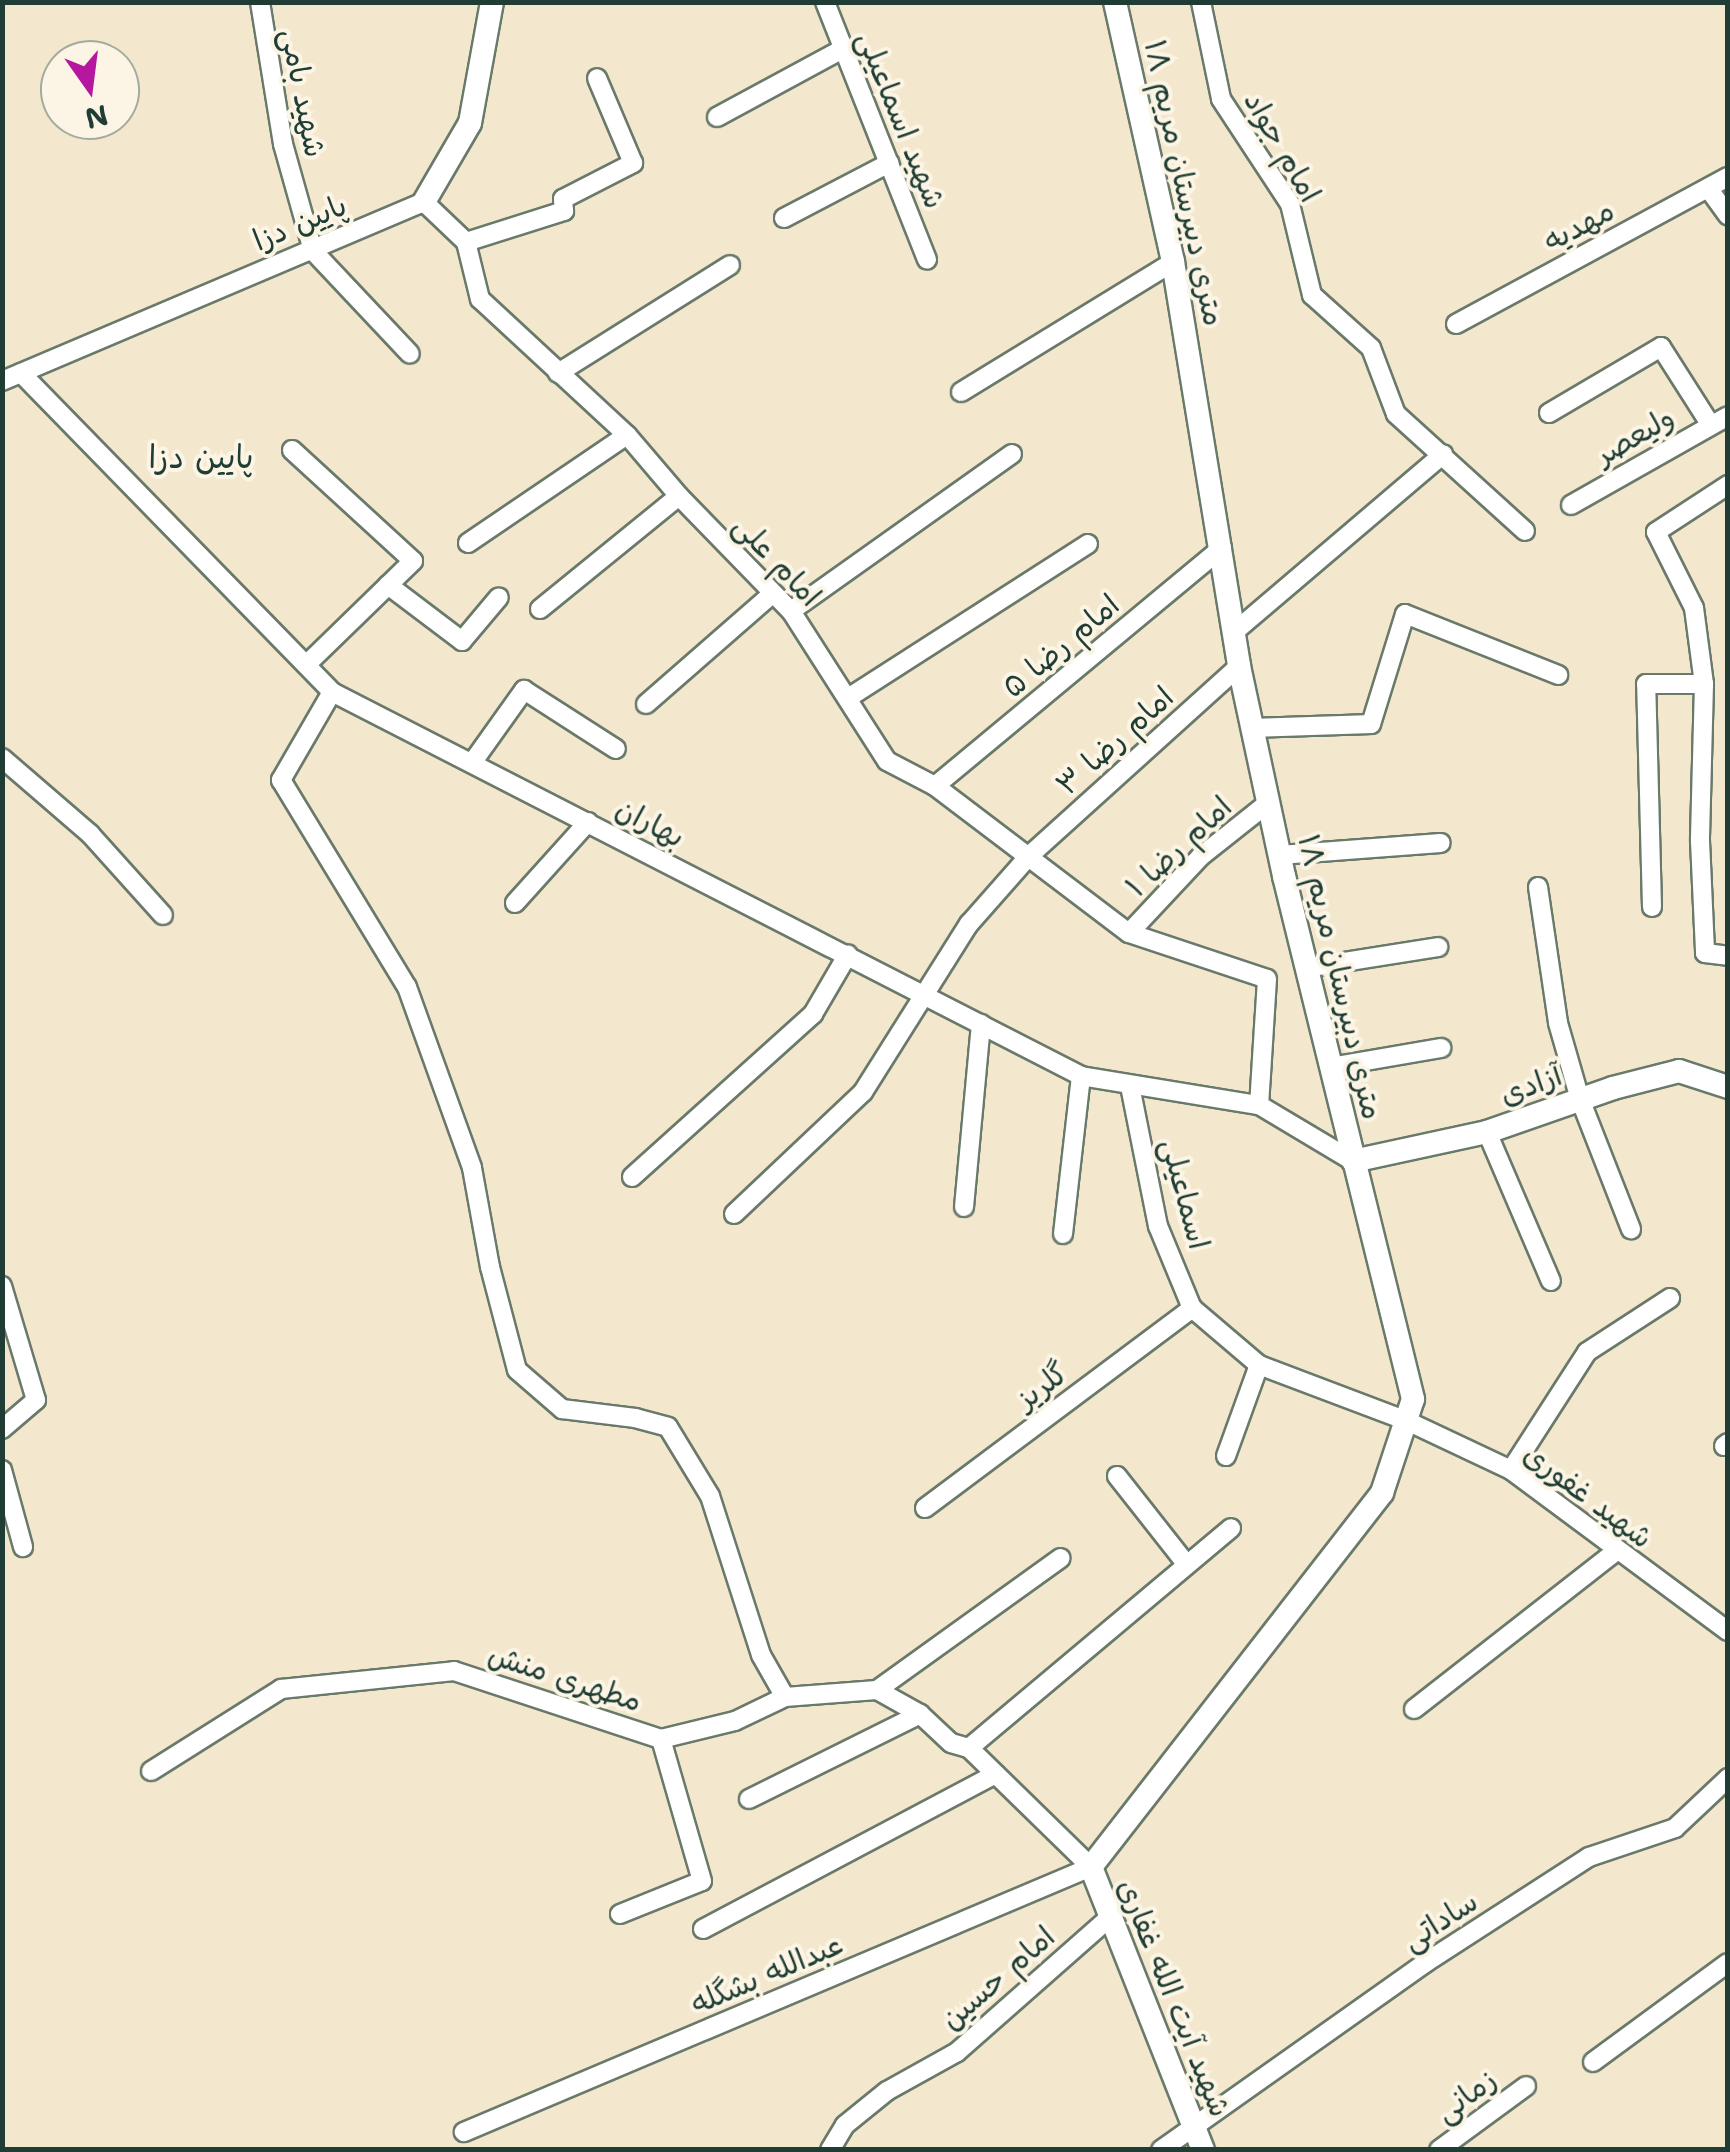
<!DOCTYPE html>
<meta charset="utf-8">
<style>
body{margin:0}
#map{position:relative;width:1730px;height:2152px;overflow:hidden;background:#f3e8ce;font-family:"Shantell Sans","Playpen Sans Arabic",sans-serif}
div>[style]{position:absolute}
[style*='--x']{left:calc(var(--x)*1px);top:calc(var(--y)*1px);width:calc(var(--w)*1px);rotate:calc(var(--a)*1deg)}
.roads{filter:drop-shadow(2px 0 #69796a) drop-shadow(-2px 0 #69796a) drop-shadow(0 2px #69796a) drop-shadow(0 -2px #69796a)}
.minor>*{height:18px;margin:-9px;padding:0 9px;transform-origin:9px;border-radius:9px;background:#fff}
.tertiary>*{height:22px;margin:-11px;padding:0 11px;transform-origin:11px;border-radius:11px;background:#fff}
span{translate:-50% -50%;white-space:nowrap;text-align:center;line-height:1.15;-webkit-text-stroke:8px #fcf5e5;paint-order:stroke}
.street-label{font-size:30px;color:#1f3d34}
.neighbourhood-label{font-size:32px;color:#1f3d34}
.frame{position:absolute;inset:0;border:5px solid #1f3d34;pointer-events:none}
.north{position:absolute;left:40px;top:40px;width:100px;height:100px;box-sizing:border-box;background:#fcf5e5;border:2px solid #a4ab9e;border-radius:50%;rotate:166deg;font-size:28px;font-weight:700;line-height:40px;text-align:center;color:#1f3d34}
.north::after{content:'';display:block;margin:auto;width:35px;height:45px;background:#b5179e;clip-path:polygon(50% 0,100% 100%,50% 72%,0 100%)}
</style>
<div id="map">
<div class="roads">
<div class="minor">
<div style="--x:260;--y:2;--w:144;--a:80.8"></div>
<div style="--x:283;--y:144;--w:111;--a:74.3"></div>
<div style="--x:313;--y:251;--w:141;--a:46.7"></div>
<div style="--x:825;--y:2;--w:277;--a:68.4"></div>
<div style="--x:1201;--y:2;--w:99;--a:78.3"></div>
<div style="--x:1221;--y:99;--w:126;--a:56.7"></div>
<div style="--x:1290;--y:204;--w:94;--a:76.4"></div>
<div style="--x:1312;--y:295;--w:79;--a:41.9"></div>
<div style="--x:1371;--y:348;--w:71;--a:69.3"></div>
<div style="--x:1396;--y:414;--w:174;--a:42.2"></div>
<div style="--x:717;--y:117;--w:143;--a:-28.4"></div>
<div style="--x:1708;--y:188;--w:34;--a:54"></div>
<div style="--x:784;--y:218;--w:119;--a:-27.6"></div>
<div style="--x:466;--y:242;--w:103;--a:-17.6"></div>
<div style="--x:564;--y:211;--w:12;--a:-95"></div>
<div style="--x:563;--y:199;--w:79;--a:-27.2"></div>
<div style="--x:633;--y:163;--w:92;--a:-113"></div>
<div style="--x:1456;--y:324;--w:309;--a:-28.4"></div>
<div style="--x:21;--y:373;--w:446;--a:45.7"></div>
<div style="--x:332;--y:692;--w:842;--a:27.14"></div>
<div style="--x:1081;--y:1076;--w:180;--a:9.3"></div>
<div style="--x:1259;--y:1105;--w:109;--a:30.8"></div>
<div style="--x:558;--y:373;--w:203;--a:-32.1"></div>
<div style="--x:2;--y:381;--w:458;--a:-23"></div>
<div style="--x:424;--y:202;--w:58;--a:43.6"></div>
<div style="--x:466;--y:242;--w:59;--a:76.2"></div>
<div style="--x:480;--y:299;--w:200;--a:42.8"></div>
<div style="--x:627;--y:435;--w:80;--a:49.6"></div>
<div style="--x:679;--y:496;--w:161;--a:45.8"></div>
<div style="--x:791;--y:611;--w:178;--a:57.4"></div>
<div style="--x:887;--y:761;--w:54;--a:27.5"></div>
<div style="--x:935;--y:786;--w:243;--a:37.2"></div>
<div style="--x:1129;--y:933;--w:145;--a:18.4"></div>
<div style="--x:1267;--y:979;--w:126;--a:93.6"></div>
<div style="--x:961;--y:392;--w:249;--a:-31.5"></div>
<div style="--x:1549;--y:413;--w:130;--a:-30.5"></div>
<div style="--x:1661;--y:347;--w:91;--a:57.5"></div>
<div style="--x:292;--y:450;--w:164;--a:42.5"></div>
<div style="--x:413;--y:561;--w:149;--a:135.8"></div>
<div style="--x:1728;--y:485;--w:86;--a:146.9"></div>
<div style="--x:1656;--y:532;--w:85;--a:63.4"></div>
<div style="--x:1694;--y:608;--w:77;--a:82.5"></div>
<div style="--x:1704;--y:684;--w:157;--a:91.5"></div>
<div style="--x:1700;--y:841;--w:112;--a:87.4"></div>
<div style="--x:1705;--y:953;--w:23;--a:7"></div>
<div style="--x:1571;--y:505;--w:180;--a:-29.5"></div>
<div style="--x:468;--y:543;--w:192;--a:-34.2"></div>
<div style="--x:388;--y:585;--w:93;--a:37.1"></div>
<div style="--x:462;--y:641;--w:57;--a:-49.9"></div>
<div style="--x:540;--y:609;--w:179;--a:-39.1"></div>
<div style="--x:791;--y:611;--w:271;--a:-35.4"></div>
<div style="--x:1233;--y:633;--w:276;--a:-40.4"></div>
<div style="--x:332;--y:692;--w:102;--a:120.1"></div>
<div style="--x:281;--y:780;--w:242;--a:58.7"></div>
<div style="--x:407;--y:987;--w:192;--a:70.2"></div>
<div style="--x:472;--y:1168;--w:101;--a:79.7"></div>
<div style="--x:490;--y:1267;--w:106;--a:75.3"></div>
<div style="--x:517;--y:1370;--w:60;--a:40.9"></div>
<div style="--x:562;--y:1409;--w:74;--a:7"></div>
<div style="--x:635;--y:1418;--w:34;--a:15"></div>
<div style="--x:668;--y:1427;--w:81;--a:58.7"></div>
<div style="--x:710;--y:1496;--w:167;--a:72.2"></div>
<div style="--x:761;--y:1655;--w:48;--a:60.3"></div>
<div style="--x:848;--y:698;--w:285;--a:-32.7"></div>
<div style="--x:646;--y:704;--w:167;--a:-41.1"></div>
<div style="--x:1252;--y:728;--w:119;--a:-1.9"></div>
<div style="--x:1371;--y:724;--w:115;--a:-72.8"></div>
<div style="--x:1405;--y:614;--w:165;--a:21.7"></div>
<div style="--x:2;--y:758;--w:116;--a:40.8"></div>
<div style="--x:90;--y:834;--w:109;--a:48"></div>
<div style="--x:472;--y:763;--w:90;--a:-54.5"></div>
<div style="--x:524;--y:690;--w:109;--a:32.7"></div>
<div style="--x:935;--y:786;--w:373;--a:-39.7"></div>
<div style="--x:1280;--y:855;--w:161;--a:-4.3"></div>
<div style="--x:1538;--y:887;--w:137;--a:81.6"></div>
<div style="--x:1558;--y:1023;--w:79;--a:73.9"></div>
<div style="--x:1580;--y:1099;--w:140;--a:68.6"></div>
<div style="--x:515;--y:903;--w:109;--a:-48"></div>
<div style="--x:1652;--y:907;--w:223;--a:-91.5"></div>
<div style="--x:1646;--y:684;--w:58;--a:0"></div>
<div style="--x:1129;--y:933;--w:104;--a:-46.9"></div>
<div style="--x:1200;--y:857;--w:87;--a:-38.5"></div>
<div style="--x:1306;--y:968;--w:134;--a:-9"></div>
<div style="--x:1330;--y:1067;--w:113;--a:-9.7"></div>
<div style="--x:1130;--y:1086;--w:143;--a:78.7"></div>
<div style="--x:1158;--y:1226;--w:89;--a:67.5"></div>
<div style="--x:1192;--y:1308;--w:88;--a:40.4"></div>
<div style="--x:1259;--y:1365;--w:158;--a:20.7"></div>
<div style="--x:1407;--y:1421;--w:115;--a:25.2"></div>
<div style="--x:1511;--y:1470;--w:270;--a:36.6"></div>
<div style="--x:1487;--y:1132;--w:162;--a:66.8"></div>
<div style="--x:632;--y:1177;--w:244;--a:-42"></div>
<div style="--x:813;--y:1014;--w:69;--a:-59.7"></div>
<div style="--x:964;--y:1207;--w:184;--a:-84.7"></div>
<div style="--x:734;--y:1214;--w:178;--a:-43.4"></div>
<div style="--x:863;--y:1092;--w:199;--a:-57.8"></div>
<div style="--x:969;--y:924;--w:91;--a:-48.6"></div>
<div style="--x:1029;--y:856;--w:283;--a:-42.1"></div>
<div style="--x:1063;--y:1234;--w:159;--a:-83.5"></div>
<div style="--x:2;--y:1286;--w:119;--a:73.4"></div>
<div style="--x:36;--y:1400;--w:45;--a:139.5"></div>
<div style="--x:1724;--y:1446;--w:5;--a:-37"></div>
<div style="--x:1226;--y:1456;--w:97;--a:-70.1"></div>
<div style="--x:2;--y:1470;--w:80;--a:74.7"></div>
<div style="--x:1511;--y:1470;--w:140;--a:-57.2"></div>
<div style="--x:1587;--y:1352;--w:99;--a:-33"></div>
<div style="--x:1117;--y:1476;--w:113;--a:51.8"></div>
<div style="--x:925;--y:1508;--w:334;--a:-36.8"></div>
<div style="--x:877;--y:1690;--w:226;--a:-35.7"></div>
<div style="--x:1414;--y:1709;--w:256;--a:-38"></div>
<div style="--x:969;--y:1748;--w:342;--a:-40"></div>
<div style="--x:151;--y:1771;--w:154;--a:-32.2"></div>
<div style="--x:281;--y:1689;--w:174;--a:-5.9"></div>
<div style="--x:454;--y:1671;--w:218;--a:18.2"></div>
<div style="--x:661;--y:1739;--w:76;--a:-13.7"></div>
<div style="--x:735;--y:1721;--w:55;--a:-25.6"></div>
<div style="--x:785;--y:1697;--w:92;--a:-4.4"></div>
<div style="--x:877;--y:1690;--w:49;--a:29.2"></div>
<div style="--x:920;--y:1714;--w:42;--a:43.1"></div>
<div style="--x:951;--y:1743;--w:19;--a:16"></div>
<div style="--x:969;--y:1748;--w:170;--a:44.3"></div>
<div style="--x:1091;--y:1867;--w:681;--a:157.09"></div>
<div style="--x:749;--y:1799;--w:191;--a:-26.4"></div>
<div style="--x:620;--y:1914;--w:88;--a:-21.9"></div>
<div style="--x:702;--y:1881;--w:148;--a:-106.1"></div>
<div style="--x:703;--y:1929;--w:331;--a:-27.9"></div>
<div style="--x:1593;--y:2062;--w:167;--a:-36.3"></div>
<div style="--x:830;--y:2150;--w:29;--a:-59"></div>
<div style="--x:845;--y:2125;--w:54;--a:-39"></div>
<div style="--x:887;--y:2091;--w:80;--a:-29.1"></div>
<div style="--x:957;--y:2052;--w:201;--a:-41.4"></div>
<div style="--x:1161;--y:2150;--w:324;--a:-35.3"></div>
<div style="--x:1425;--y:1963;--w:195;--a:-32.9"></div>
<div style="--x:1589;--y:1857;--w:91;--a:-18.6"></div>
<div style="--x:1675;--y:1828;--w:73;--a:-43.3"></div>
<div style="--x:1439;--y:2150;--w:108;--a:-36.3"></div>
</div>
<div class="tertiary">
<div style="--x:1115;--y:2;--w:266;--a:77.4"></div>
<div style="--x:1173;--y:262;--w:409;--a:80.7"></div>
<div style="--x:1239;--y:666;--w:215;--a:77.9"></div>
<div style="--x:1284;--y:876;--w:539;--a:76.14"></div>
<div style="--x:1413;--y:1399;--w:99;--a:108.3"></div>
<div style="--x:1382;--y:1493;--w:474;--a:127.9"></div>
<div style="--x:1091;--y:1867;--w:304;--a:68.4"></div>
<div style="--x:424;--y:202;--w:91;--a:-59.8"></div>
<div style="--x:470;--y:123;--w:123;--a:-79.7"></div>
<div style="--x:1353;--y:1161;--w:137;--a:-12.2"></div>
<div style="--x:1487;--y:1132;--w:133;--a:-19.2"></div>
<div style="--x:1613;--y:1088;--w:68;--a:-14.4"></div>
<div style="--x:1679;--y:1071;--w:52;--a:18.1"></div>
</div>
</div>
<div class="street-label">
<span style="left:303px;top:93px;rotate:79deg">شهید بامی</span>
<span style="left:901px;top:120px;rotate:68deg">شهید اسماعیلی</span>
<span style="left:1282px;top:147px;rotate:60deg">امام جواد</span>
<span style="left:1184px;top:183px;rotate:78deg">۱۸ متری دبیرستان مریم</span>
<span style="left:300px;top:223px;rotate:-23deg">پایین دزا</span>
<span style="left:1579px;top:226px;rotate:-28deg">مهدیه</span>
<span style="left:1635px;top:436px;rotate:-30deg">ولیعصر</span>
<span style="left:777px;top:561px;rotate:47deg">امام علی</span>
<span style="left:1061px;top:646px;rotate:-40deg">امام رضا ۵</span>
<span style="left:1115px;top:741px;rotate:-42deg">امام رضا ۳</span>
<span style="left:650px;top:823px;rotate:27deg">بهاران</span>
<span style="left:1179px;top:847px;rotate:-43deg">امام رضا ۱</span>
<span style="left:1340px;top:977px;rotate:77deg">۱۸ متری دبیرستان مریم</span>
<span style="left:1531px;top:1085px;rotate:-20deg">آزادی</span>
<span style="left:1185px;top:1194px;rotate:75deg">اسماعیلی</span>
<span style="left:1042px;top:1386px;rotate:-37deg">گلریز</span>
<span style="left:1588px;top:1496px;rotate:37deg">شهید غفوری</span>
<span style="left:565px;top:1678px;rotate:18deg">مطهری منش</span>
<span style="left:1440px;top:1921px;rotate:-33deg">ساداتی</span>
<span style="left:767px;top:1974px;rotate:-23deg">عبدالله بشگله</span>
<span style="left:998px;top:1978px;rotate:-41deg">امام حسین</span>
<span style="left:1174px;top:1998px;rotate:68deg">شهید آیت الله غفاری</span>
<span style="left:1466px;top:2096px;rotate:-36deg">زمانی</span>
</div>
<div class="neighbourhood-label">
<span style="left:201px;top:457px">پایین دزا</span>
</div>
<div class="frame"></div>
<div class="north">N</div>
</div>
